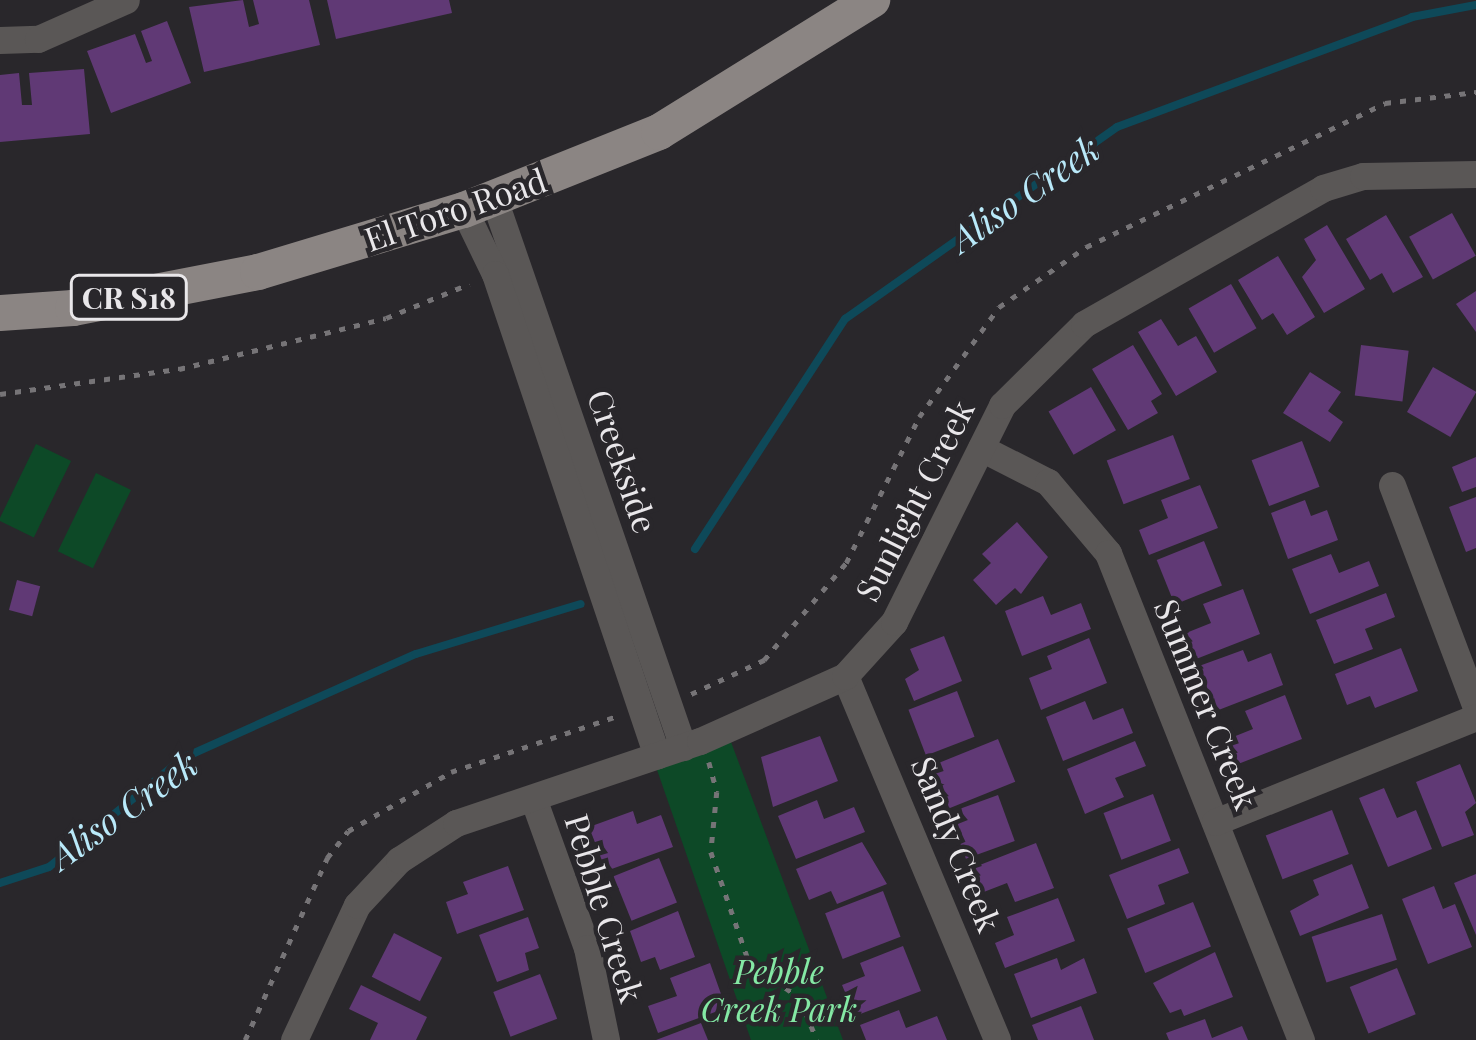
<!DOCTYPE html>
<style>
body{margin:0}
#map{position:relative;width:1476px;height:1040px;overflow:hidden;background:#29272b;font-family:"Playfair Display",serif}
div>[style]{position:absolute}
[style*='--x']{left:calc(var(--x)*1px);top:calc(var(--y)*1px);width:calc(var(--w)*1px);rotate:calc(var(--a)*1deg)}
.green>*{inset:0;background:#0d4927;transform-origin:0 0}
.stream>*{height:8px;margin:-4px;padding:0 4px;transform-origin:4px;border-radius:4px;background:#0e4959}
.building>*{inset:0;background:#603975;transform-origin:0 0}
.path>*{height:4.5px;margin-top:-2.25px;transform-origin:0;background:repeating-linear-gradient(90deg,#767477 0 6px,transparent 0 15px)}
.minor>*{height:27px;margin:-13.5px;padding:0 13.5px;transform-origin:13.5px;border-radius:13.5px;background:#5a5756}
.major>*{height:36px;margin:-18px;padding:0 18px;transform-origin:18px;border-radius:18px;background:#8b8583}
span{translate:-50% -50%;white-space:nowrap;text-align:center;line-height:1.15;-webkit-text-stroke:9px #29272b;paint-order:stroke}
.shield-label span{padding:3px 9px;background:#29272b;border:3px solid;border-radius:9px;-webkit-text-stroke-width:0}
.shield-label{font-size:30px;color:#e9e7ea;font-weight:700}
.street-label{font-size:33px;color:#e9e7ea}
.park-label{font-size:33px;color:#84e8a4;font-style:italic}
.water-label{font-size:36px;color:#b9e9f9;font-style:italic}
</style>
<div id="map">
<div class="green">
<div style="left:36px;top:444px;width:39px;height:85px;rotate:26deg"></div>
<div style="left:96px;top:473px;width:39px;height:87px;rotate:26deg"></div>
<div style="clip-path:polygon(731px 742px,843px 1040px,751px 1040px,656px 767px)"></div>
</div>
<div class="stream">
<div style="--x:695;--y:549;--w:275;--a:-56.9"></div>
<div style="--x:845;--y:319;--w:333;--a:-35.2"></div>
<div style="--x:1117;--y:127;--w:315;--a:-20.4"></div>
<div style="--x:1412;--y:17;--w:65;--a:-10.6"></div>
<div style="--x:0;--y:883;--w:52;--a:-18.1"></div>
<div style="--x:49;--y:867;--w:173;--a:-39.1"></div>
<div style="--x:183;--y:758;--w:255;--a:-24.1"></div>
<div style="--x:416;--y:654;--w:172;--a:-16.9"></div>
</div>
<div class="building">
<div style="clip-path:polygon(243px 0,249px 27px,259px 24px,253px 0,309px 0,320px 45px,204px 72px,189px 7px)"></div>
<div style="clip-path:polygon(327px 0,449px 0,452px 13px,336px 39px)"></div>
<div style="clip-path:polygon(167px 21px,191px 83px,111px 113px,87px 51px,135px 34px,146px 63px,152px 61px,141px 31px)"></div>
<div style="clip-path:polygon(84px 69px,90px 134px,0 142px,0 75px,19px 73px,22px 105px,32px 105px,29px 73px)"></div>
<div style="left:1452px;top:213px;width:49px;height:49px;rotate:61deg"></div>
<div style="clip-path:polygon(1386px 215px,1423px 277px,1393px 293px,1382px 273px,1370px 280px,1346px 239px)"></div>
<div style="clip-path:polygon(1327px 225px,1365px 289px,1324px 313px,1302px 277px,1316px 260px,1304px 239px)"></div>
<div style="clip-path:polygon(1278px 256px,1315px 317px,1287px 335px,1273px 313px,1262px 320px,1238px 280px)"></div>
<div style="left:1231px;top:284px;width:51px;height:49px;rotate:60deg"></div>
<div style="clip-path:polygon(1476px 291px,1476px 332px,1456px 304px)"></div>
<div style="clip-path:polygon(1161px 319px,1178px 346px,1196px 336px,1217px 372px,1176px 396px,1138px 332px)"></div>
<div style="clip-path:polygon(1133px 345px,1162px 394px,1151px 401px,1158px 413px,1128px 430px,1092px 369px)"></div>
<div style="left:1361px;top:345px;width:48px;height:51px;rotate:7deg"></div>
<div style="left:1433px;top:367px;width:50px;height:52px;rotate:30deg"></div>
<div style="clip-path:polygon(1310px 372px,1341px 392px,1328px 411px,1343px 422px,1330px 442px,1283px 413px)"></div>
<div style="left:1091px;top:387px;width:50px;height:49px;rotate:60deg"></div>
<div style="left:1173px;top:435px;width:47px;height:71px;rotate:69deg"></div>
<div style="left:1302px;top:441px;width:49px;height:54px;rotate:69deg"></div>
<div style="clip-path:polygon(1476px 457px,1476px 487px,1462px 492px,1452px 467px)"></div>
<div style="clip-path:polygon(1200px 485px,1218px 528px,1149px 555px,1139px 530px,1168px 518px,1161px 500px)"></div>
<div style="clip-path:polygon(1476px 497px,1476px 548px,1466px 552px,1449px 507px)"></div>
<div style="clip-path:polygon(1305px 500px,1311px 516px,1327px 510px,1338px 540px,1288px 559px,1271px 513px)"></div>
<div style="clip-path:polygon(1017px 522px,1048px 557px,1021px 594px,1015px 588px,996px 605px,973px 580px,991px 563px,982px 554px)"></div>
<div style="left:1204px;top:541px;width:48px;height:51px;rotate:68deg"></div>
<div style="clip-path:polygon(1331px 554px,1339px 573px,1369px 561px,1379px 586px,1310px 614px,1292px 569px)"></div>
<div style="left:17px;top:580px;width:24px;height:31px;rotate:15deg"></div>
<div style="clip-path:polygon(1243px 589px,1260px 634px,1191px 661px,1181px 635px,1211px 623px,1203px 604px)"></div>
<div style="clip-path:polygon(1386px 593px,1395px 617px,1365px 629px,1373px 649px,1334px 664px,1316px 620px)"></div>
<div style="clip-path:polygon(1043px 596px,1051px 615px,1081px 603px,1091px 629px,1022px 656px,1005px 611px)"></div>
<div style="clip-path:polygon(944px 636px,962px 681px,914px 701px,905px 679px,919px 670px,910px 649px)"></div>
<div style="clip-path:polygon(1089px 638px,1107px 683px,1041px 710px,1029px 678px,1052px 669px,1047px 656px)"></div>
<div style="clip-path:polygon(1401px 648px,1418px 691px,1375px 708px,1370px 696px,1347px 705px,1335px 674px)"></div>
<div style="clip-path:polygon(1243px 650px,1248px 662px,1271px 653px,1283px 685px,1216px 711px,1199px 666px)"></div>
<div style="left:957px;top:691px;width:49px;height:52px;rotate:69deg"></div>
<div style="clip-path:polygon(1285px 695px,1302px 739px,1233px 766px,1223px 741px,1253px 729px,1245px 711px)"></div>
<div style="clip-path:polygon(1085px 701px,1093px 720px,1123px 708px,1133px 733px,1063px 761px,1046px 717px)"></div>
<div style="clip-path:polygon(820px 736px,838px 781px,773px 807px,761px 757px)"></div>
<div style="left:998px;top:739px;width:46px;height:71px;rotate:68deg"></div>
<div style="clip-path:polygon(1135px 741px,1146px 766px,1115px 778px,1124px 797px,1085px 814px,1067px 769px)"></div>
<div style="clip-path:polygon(1460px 764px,1476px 803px,1465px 812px,1474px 835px,1442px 847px,1416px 782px)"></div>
<div style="clip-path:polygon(1384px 788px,1397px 818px,1416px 810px,1432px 849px,1388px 867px,1359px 798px)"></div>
<div style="left:1153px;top:794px;width:50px;height:53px;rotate:69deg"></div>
<div style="left:998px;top:795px;width:49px;height:52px;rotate:70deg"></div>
<div style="clip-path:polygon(817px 800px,824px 819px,854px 807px,865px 832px,796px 859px,778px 816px)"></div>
<div style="left:1332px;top:810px;width:47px;height:71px;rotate:69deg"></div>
<div style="clip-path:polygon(633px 811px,637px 824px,661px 815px,673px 847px,606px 871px,589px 827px)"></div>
<div style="clip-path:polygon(862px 842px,887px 884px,837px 904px,831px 891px,809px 900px,796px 869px)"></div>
<div style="clip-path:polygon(1036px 843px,1054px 888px,1015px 902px,1007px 883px,976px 895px,967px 870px)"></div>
<div style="clip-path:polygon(1179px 848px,1189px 873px,1158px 885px,1165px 904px,1127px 919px,1109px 875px)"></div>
<div style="left:659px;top:858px;width:48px;height:49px;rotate:68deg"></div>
<div style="clip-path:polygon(1352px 864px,1369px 908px,1300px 936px,1290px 911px,1319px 895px,1313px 880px)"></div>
<div style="clip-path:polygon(508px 866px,524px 910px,457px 934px,446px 902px,468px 894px,463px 882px)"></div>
<div style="clip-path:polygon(1476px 874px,1476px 935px,1454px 883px)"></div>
<div style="clip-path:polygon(1434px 886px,1443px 909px,1455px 904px,1472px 947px,1428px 964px,1402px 899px)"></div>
<div style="left:883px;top:891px;width:49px;height:62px;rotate:69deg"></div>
<div style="clip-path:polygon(1058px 898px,1075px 941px,1005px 968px,995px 943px,1014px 935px,1007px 917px)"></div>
<div style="left:1193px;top:902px;width:48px;height:71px;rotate:68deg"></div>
<div style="clip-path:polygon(678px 911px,695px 957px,660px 970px,655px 957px,641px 962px,630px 931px)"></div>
<div style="left:1382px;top:914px;width:48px;height:74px;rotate:72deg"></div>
<div style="clip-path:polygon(528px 917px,539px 948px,525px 953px,529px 970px,497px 982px,479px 935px)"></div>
<div style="left:394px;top:933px;width:54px;height:49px;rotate:27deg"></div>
<div style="clip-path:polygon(903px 946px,921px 991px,855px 1016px,842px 985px,865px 976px,860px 963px)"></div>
<div style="clip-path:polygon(1215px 952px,1233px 997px,1184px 1016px,1181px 1009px,1170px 1013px,1153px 983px)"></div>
<div style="clip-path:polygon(1057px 958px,1061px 970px,1084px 958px,1097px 993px,1031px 1018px,1014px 974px)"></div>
<div style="clip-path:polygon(710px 963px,726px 1008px,658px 1033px,648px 1006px,677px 996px,670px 978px)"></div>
<div style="left:1397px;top:968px;width:50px;height:51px;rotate:68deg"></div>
<div style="left:540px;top:974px;width:48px;height:50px;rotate:69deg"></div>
<div style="clip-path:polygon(361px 985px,427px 1017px,416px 1040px,370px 1040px,378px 1023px,349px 1009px)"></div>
<div style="clip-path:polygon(1081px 1006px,1094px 1040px,1038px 1040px,1032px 1025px)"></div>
<div style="clip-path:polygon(899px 1010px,906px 1028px,937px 1016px,947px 1040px,866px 1040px,860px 1025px)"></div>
<div style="clip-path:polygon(1205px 1019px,1212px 1038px,1242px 1026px,1248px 1040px,1169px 1040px,1166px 1033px)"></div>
<div style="clip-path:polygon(701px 1023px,708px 1040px,656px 1040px)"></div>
</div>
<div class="path">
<div style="--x:0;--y:394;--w:181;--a:-8"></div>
<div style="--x:179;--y:369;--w:213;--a:-13.8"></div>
<div style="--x:386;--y:318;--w:90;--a:-22.3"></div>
<div style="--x:691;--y:694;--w:81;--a:-25"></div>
<div style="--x:764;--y:660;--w:127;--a:-49.8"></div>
<div style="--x:846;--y:563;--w:163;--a:-63.4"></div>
<div style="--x:919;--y:417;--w:136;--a:-54"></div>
<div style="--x:999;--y:307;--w:106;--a:-34.6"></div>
<div style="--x:1086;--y:247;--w:332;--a:-25.7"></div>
<div style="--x:1385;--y:103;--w:92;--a:-6.9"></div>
<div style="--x:709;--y:762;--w:31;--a:75"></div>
<div style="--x:717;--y:792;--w:60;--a:95.7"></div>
<div style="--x:711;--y:852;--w:116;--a:70.9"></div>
<div style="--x:749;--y:962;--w:62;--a:35.2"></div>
<div style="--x:800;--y:998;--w:45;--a:68"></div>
<div style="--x:245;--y:1040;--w:200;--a:-65.7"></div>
<div style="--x:327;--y:858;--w:34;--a:-52"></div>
<div style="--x:348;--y:831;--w:119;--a:-29.8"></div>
<div style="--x:451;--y:772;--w:175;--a:-18.6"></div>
</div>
<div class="minor">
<div style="--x:0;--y:40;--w:38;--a:-2"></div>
<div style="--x:38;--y:39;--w:96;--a:-23.9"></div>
<div style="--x:494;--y:199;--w:580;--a:70.97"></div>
<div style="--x:464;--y:210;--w:71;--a:64.2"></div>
<div style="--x:495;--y:274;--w:508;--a:71.42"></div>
<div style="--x:981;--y:448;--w:75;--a:26.9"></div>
<div style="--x:1048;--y:482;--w:93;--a:49.8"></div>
<div style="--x:1108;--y:553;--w:524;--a:68.38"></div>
<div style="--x:1392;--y:485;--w:237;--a:69.3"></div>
<div style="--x:845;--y:676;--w:394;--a:67.3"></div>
<div style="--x:533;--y:798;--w:159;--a:70.2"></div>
<div style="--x:587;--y:948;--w:94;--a:78.3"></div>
<div style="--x:1215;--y:822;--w:281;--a:-21.9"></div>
<div style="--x:294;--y:1040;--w:149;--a:-65"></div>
<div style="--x:357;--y:905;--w:62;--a:-47"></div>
<div style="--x:399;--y:860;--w:68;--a:-33"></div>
<div style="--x:456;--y:823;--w:257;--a:-18.6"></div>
<div style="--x:700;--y:741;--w:159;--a:-24.1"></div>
<div style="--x:845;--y:676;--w:73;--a:-47.8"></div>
<div style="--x:894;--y:622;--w:242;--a:-63.5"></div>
<div style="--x:1002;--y:405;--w:115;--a:-44.6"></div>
<div style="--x:1084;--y:324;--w:275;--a:-29.6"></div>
<div style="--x:1323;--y:188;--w:42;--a:-16.7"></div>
<div style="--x:1363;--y:176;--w:113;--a:-1"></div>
</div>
<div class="major">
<div style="--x:0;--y:313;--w:73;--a:-3.9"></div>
<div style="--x:73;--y:308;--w:188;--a:-11"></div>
<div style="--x:258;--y:272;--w:215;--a:-16.8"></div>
<div style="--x:464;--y:210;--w:210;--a:-21.8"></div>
<div style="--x:659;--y:132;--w:251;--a:-31.8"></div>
</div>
<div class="shield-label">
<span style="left:129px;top:297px">CR S18</span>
</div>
<div class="street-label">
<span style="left:455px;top:209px;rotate:-19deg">El Toro Road</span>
<span style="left:623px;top:461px;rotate:71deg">Creekside</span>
<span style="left:914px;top:500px;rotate:-63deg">Sunlight Creek</span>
<span style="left:1207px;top:704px;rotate:68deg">Summer Creek</span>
<span style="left:957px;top:844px;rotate:68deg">Sandy Creek</span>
<span style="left:605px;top:908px;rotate:73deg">Pebble Creek</span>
</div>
<div class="park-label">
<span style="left:779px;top:990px">Pebble<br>Creek Park</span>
</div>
<div class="water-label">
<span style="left:1024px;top:193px;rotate:-35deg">Aliso Creek</span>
<span style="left:123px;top:809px;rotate:-36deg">Aliso Creek</span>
</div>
</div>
